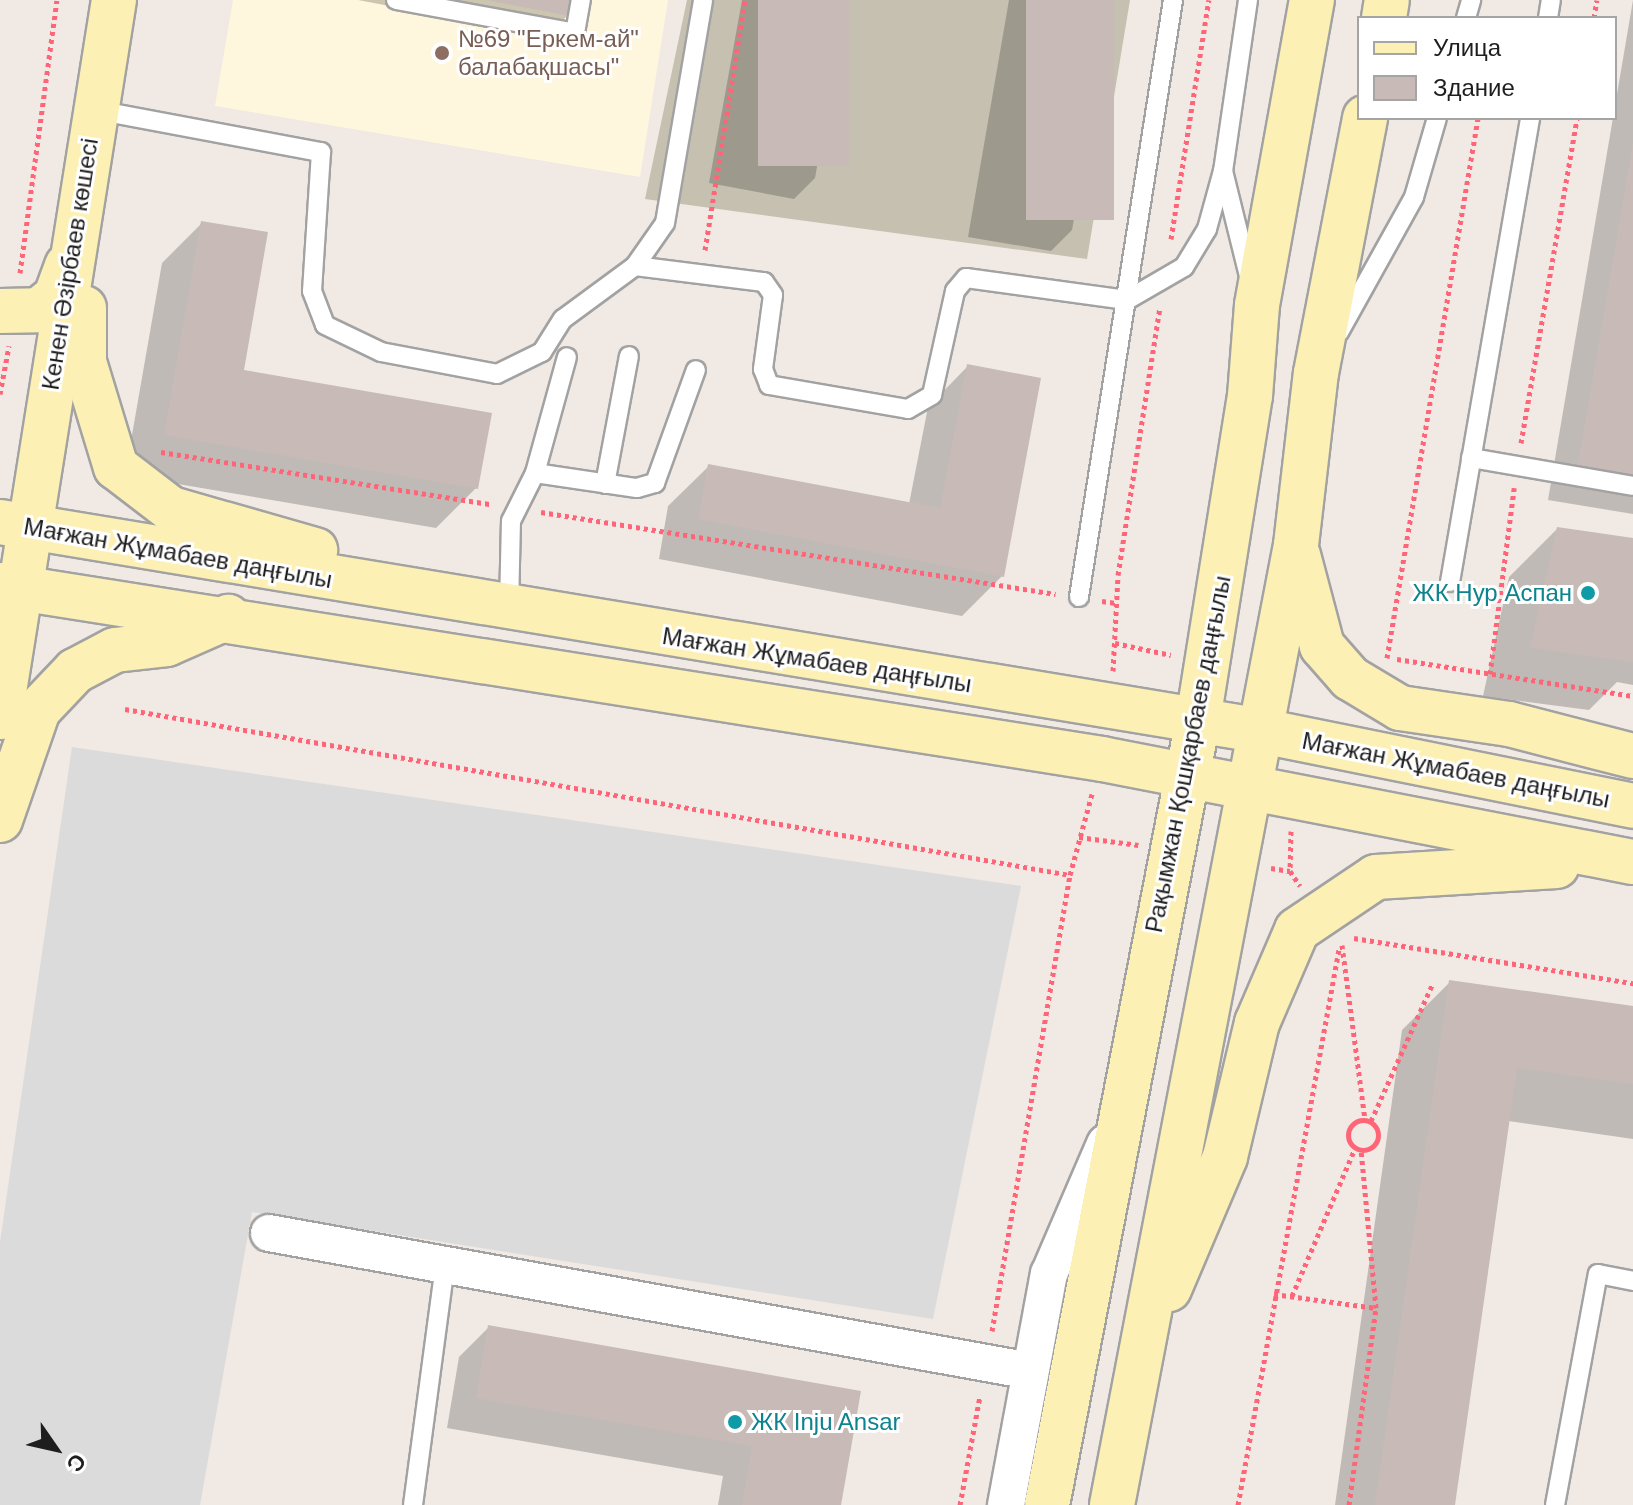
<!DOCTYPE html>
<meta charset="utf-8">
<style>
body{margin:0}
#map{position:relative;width:1633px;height:1505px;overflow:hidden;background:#f0e9e4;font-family:Arial,sans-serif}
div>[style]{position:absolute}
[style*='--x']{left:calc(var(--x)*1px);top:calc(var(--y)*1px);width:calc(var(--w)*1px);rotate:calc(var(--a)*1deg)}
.residential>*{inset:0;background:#dcdbdb}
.education>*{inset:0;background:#fff7dd}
.construction>*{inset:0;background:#c5c0af}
.shadow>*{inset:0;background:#0003}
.building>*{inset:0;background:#c8bab7;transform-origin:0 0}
.path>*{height:5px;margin-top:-2.5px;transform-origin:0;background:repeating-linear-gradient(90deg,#ff6578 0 4px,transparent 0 8px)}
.path>.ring{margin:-2.5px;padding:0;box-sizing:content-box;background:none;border:5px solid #ff6578;border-radius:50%}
.roads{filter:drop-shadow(2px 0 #a2a2a2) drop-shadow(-2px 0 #a2a2a2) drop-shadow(0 2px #a2a2a2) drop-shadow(0 -2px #a2a2a2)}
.lane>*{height:18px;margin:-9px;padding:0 9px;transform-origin:9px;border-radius:9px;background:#fff}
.street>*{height:36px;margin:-18px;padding:0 18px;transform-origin:18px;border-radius:18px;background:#fff}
.secondary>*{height:44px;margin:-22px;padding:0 22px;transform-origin:22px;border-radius:22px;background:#fcf0b5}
.dots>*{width:22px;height:22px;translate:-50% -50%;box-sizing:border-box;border:4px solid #fff;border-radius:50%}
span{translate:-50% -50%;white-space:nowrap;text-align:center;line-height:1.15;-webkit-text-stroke:6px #fff;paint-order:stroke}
.education-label{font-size:24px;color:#785e54}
.left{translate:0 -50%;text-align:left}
.street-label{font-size:24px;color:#1e1e1e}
.culture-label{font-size:24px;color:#0d838f}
.right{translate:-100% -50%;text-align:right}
.legend{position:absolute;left:1357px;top:16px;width:260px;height:104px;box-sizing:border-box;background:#fff;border:2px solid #a5a5a5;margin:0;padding:10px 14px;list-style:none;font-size:24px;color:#1e1e1e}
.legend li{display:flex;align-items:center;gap:16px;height:40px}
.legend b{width:40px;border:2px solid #a5a5a5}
.north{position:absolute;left:16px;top:1409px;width:80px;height:80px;-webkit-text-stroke:6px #fff;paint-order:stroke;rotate:124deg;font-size:22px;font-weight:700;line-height:32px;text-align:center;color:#1e1e1e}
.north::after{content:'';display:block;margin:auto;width:28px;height:36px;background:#1e1e1e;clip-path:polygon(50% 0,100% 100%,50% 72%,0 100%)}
</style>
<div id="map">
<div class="residential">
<div style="clip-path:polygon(72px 747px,1021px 886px,933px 1319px,252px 1212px,200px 1505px,0 1505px,0 1242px)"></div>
</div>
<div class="education">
<div style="clip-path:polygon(233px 0,668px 0,640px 177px,215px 106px)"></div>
</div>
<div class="construction">
<div style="clip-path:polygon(687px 0,1130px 0,1087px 259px,645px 199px)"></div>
</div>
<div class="shadow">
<div style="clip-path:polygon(358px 0,571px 0,568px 15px,547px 36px)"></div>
<div style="clip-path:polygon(742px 0,847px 0,815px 178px,794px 199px,709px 183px)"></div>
<div style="clip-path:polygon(1009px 0,1112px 0,1072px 230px,1051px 251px,968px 237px)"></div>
<div style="clip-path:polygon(1633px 0,1633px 514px,1548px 500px)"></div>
<div style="clip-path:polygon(202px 223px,242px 371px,476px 488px,436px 528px,125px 475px,162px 263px)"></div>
<div style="clip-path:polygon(968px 366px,1002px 576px,962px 616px,659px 559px,668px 506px,709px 466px,909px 504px,928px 407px)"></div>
<div style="clip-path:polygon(1557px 529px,1633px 540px,1633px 685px,1617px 682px,1589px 710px,1483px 696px,1509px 577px)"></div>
<div style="clip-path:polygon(1450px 982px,1633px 1008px,1633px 1139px,1508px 1121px,1453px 1505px,1335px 1505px,1402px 1030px)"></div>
<div style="clip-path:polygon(489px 1327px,859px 1392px,839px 1505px,718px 1505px,723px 1476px,447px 1428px,459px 1357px)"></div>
</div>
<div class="building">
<div style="clip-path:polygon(486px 0,573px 0,570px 16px)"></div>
<div style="left:758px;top:0;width:91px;height:166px"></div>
<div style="left:1026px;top:0;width:88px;height:220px"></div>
<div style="clip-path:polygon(1633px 143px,1633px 480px,1577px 471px)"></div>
<div style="clip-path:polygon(201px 221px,268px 232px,244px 370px,492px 413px,478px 489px,164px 435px)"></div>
<div style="clip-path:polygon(967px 364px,1041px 378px,1004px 577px,698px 519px,708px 464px,940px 508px)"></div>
<div style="clip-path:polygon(1557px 527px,1633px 538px,1633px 662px,1530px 648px)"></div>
<div style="clip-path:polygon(1449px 980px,1633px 1006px,1633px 1084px,1517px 1068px,1455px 1505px,1375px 1505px)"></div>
<div style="clip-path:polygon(488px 1325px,861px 1391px,841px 1505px,742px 1505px,752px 1446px,476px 1398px)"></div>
</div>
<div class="path">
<div style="--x:1594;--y:18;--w:18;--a:-81"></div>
<div style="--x:1171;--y:239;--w:242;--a:-81"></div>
<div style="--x:705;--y:250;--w:253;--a:-80.9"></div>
<div style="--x:20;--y:273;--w:275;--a:-82.3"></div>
<div style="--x:0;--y:394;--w:49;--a:-79.4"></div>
<div style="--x:1521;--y:443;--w:330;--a:-80.2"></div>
<div style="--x:161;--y:452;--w:334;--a:9"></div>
<div style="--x:541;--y:512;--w:521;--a:9.05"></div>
<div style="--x:1102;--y:601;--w:14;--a:8"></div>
<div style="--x:1115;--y:643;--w:57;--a:12.1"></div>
<div style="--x:1387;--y:658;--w:548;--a:-80.43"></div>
<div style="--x:1397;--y:659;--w:239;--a:8.9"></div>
<div style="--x:1113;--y:671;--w:96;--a:-87"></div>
<div style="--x:1118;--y:575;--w:270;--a:-81.1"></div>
<div style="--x:1490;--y:674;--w:188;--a:-82.6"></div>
<div style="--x:125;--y:709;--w:959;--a:9.96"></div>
<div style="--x:1291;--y:831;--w:40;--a:91.4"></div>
<div style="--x:1290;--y:871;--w:18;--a:56"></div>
<div style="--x:1079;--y:837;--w:60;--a:7.7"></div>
<div style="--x:1271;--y:868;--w:19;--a:9"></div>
<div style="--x:1354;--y:938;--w:283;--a:9.2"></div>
<div style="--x:1342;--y:945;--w:176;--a:82.5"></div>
<div class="ring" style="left:1348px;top:1120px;width:25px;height:25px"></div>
<div style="--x:1371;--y:1121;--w:149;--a:-65.8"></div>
<div style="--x:1274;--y:1294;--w:103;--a:7.8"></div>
<div style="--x:1292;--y:1296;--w:161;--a:-66.9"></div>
<div style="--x:992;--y:1331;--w:463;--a:-80.3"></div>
<div style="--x:1070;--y:875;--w:84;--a:-74.8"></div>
<div style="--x:960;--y:1505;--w:111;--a:-79.6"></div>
<div style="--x:1238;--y:1505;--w:565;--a:-79.7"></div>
<div style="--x:1349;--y:1505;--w:199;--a:-82.2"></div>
<div style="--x:1376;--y:1308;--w:159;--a:-95.4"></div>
</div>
<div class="roads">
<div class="lane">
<div style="--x:396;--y:0;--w:182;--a:10.4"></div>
<div style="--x:575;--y:33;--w:34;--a:-80"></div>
<div style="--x:1248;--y:0;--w:173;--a:98.3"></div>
<div style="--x:1223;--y:171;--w:108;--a:76.1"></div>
<div style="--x:1466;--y:18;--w:19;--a:-74"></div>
<div style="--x:1548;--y:18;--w:18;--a:-81"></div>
<div style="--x:96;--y:110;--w:229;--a:10.6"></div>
<div style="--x:321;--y:152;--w:139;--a:93.7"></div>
<div style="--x:312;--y:291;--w:36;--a:69"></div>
<div style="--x:325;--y:325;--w:62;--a:25.7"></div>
<div style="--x:381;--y:352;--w:118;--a:10.7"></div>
<div style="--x:497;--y:374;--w:50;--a:-26.1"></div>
<div style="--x:542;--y:352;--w:39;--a:-58"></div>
<div style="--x:563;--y:319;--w:89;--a:-36.4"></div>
<div style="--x:635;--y:266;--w:52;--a:-55.1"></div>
<div style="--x:665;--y:223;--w:226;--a:-80.3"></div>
<div style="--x:635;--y:266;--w:130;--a:7.1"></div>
<div style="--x:764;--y:282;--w:16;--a:55"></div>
<div style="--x:773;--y:295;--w:75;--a:97.7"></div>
<div style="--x:763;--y:369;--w:17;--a:69"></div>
<div style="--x:769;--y:385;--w:141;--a:9.8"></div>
<div style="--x:908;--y:409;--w:28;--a:-30"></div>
<div style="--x:932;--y:395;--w:107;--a:-77.5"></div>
<div style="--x:955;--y:291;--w:17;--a:-50"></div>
<div style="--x:966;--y:278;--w:162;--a:7.8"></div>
<div style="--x:1127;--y:300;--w:66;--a:-30.1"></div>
<div style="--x:1184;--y:267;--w:44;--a:-58.8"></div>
<div style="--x:1207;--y:229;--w:60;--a:-74.6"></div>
<div style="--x:1339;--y:332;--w:154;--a:-60.9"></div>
<div style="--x:1414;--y:197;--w:82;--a:-73.8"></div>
<div style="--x:1471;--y:458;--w:164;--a:9.8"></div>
<div style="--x:535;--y:473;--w:103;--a:8.4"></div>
<div style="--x:637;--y:488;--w:19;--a:-16"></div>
<div style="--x:655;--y:483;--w:120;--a:-70.1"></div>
<div style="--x:605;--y:484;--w:130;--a:-79.4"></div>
<div style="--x:1450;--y:582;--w:471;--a:-80.2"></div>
<div style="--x:1079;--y:597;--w:604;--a:-81.05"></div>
<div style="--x:509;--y:608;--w:87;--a:-88.7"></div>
<div style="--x:511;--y:521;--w:54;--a:-63.4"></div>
<div style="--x:535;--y:473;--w:120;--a:-74.6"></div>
<div style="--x:413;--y:1505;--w:242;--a:-82.4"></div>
<div style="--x:1555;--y:1505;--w:235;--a:-79.5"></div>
<div style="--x:1598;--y:1274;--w:36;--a:11"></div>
</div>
<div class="street">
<div style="--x:269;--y:1233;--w:774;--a:10.27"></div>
<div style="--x:1006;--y:1505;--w:235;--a:-79.5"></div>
<div style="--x:1049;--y:1274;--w:142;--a:-66.7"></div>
</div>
<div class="secondary">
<div style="--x:1384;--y:18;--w:18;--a:-81"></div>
<div style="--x:84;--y:308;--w:54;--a:90"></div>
<div style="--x:84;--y:362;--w:110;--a:73.1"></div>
<div style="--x:116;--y:467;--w:69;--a:37.4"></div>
<div style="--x:171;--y:509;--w:150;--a:15.9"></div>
<div style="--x:0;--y:311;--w:39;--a:-1"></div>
<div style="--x:39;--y:310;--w:22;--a:-39"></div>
<div style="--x:56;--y:296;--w:32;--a:-70"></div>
<div style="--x:0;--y:522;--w:1274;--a:9.4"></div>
<div style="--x:1257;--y:730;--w:384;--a:11.4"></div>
<div style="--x:1298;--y:555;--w:94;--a:75.2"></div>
<div style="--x:1322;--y:646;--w:43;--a:48.8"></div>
<div style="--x:1350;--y:678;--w:58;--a:31"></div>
<div style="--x:1400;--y:708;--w:110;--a:8.4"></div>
<div style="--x:1509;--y:724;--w:128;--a:14.5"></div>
<div style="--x:0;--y:585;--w:1116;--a:8.97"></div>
<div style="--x:1102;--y:759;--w:541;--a:10.98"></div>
<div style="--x:0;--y:717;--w:726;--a:-80.97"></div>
<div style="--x:0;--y:820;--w:116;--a:-70.9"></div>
<div style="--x:38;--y:710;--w:54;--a:-46.5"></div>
<div style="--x:75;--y:671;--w:45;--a:-27.7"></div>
<div style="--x:115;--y:650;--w:52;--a:-6.6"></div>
<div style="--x:167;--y:644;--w:67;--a:-23.9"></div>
<div style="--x:1169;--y:1289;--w:143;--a:-67"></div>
<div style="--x:1225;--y:1157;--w:138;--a:-76.6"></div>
<div style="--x:1257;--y:1023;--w:101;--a:-66.7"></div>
<div style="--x:1297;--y:930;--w:95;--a:-33.9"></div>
<div style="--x:1376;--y:877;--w:181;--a:-3.5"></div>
<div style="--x:1047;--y:1505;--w:799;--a:-79.11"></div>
<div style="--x:1198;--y:720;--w:328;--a:-80.9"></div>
<div style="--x:1250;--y:396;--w:91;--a:-85.6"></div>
<div style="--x:1257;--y:305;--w:310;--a:-79.8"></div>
<div style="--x:1112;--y:1505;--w:977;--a:-79.15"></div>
<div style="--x:1296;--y:545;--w:173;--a:-83.4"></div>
<div style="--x:1316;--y:373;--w:260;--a:-79.1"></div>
</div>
</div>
<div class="dots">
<div style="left:442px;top:53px;background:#8d6e63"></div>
<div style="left:1588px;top:593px;background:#0f9aa8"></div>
<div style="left:735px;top:1422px;background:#0f9aa8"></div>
</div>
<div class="education-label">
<span class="left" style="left:458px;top:53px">№69 "Еркем-ай"<br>балабақшасы"</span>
</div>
<div class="street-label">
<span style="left:70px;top:264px;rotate:-81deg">Кенен Әзірбаев көшесі</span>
<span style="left:178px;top:553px;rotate:10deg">Мағжан Жұмабаев даңғылы</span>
<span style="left:817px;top:660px;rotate:9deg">Мағжан Жұмабаев даңғылы</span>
<span style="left:1188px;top:754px;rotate:-79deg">Рақымжан Қошқарбаев даңғылы</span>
<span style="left:1456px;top:770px;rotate:11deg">Мағжан Жұмабаев даңғылы</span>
</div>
<div class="culture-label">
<span class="right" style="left:1572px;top:593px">ЖК Нур Аспан</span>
<span class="left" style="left:751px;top:1422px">ЖК Inju Ansar</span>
</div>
<ul class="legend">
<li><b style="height:10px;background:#fcf0b5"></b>Улица</li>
<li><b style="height:22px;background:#c8bab7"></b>Здание</li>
</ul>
<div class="north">С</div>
</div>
